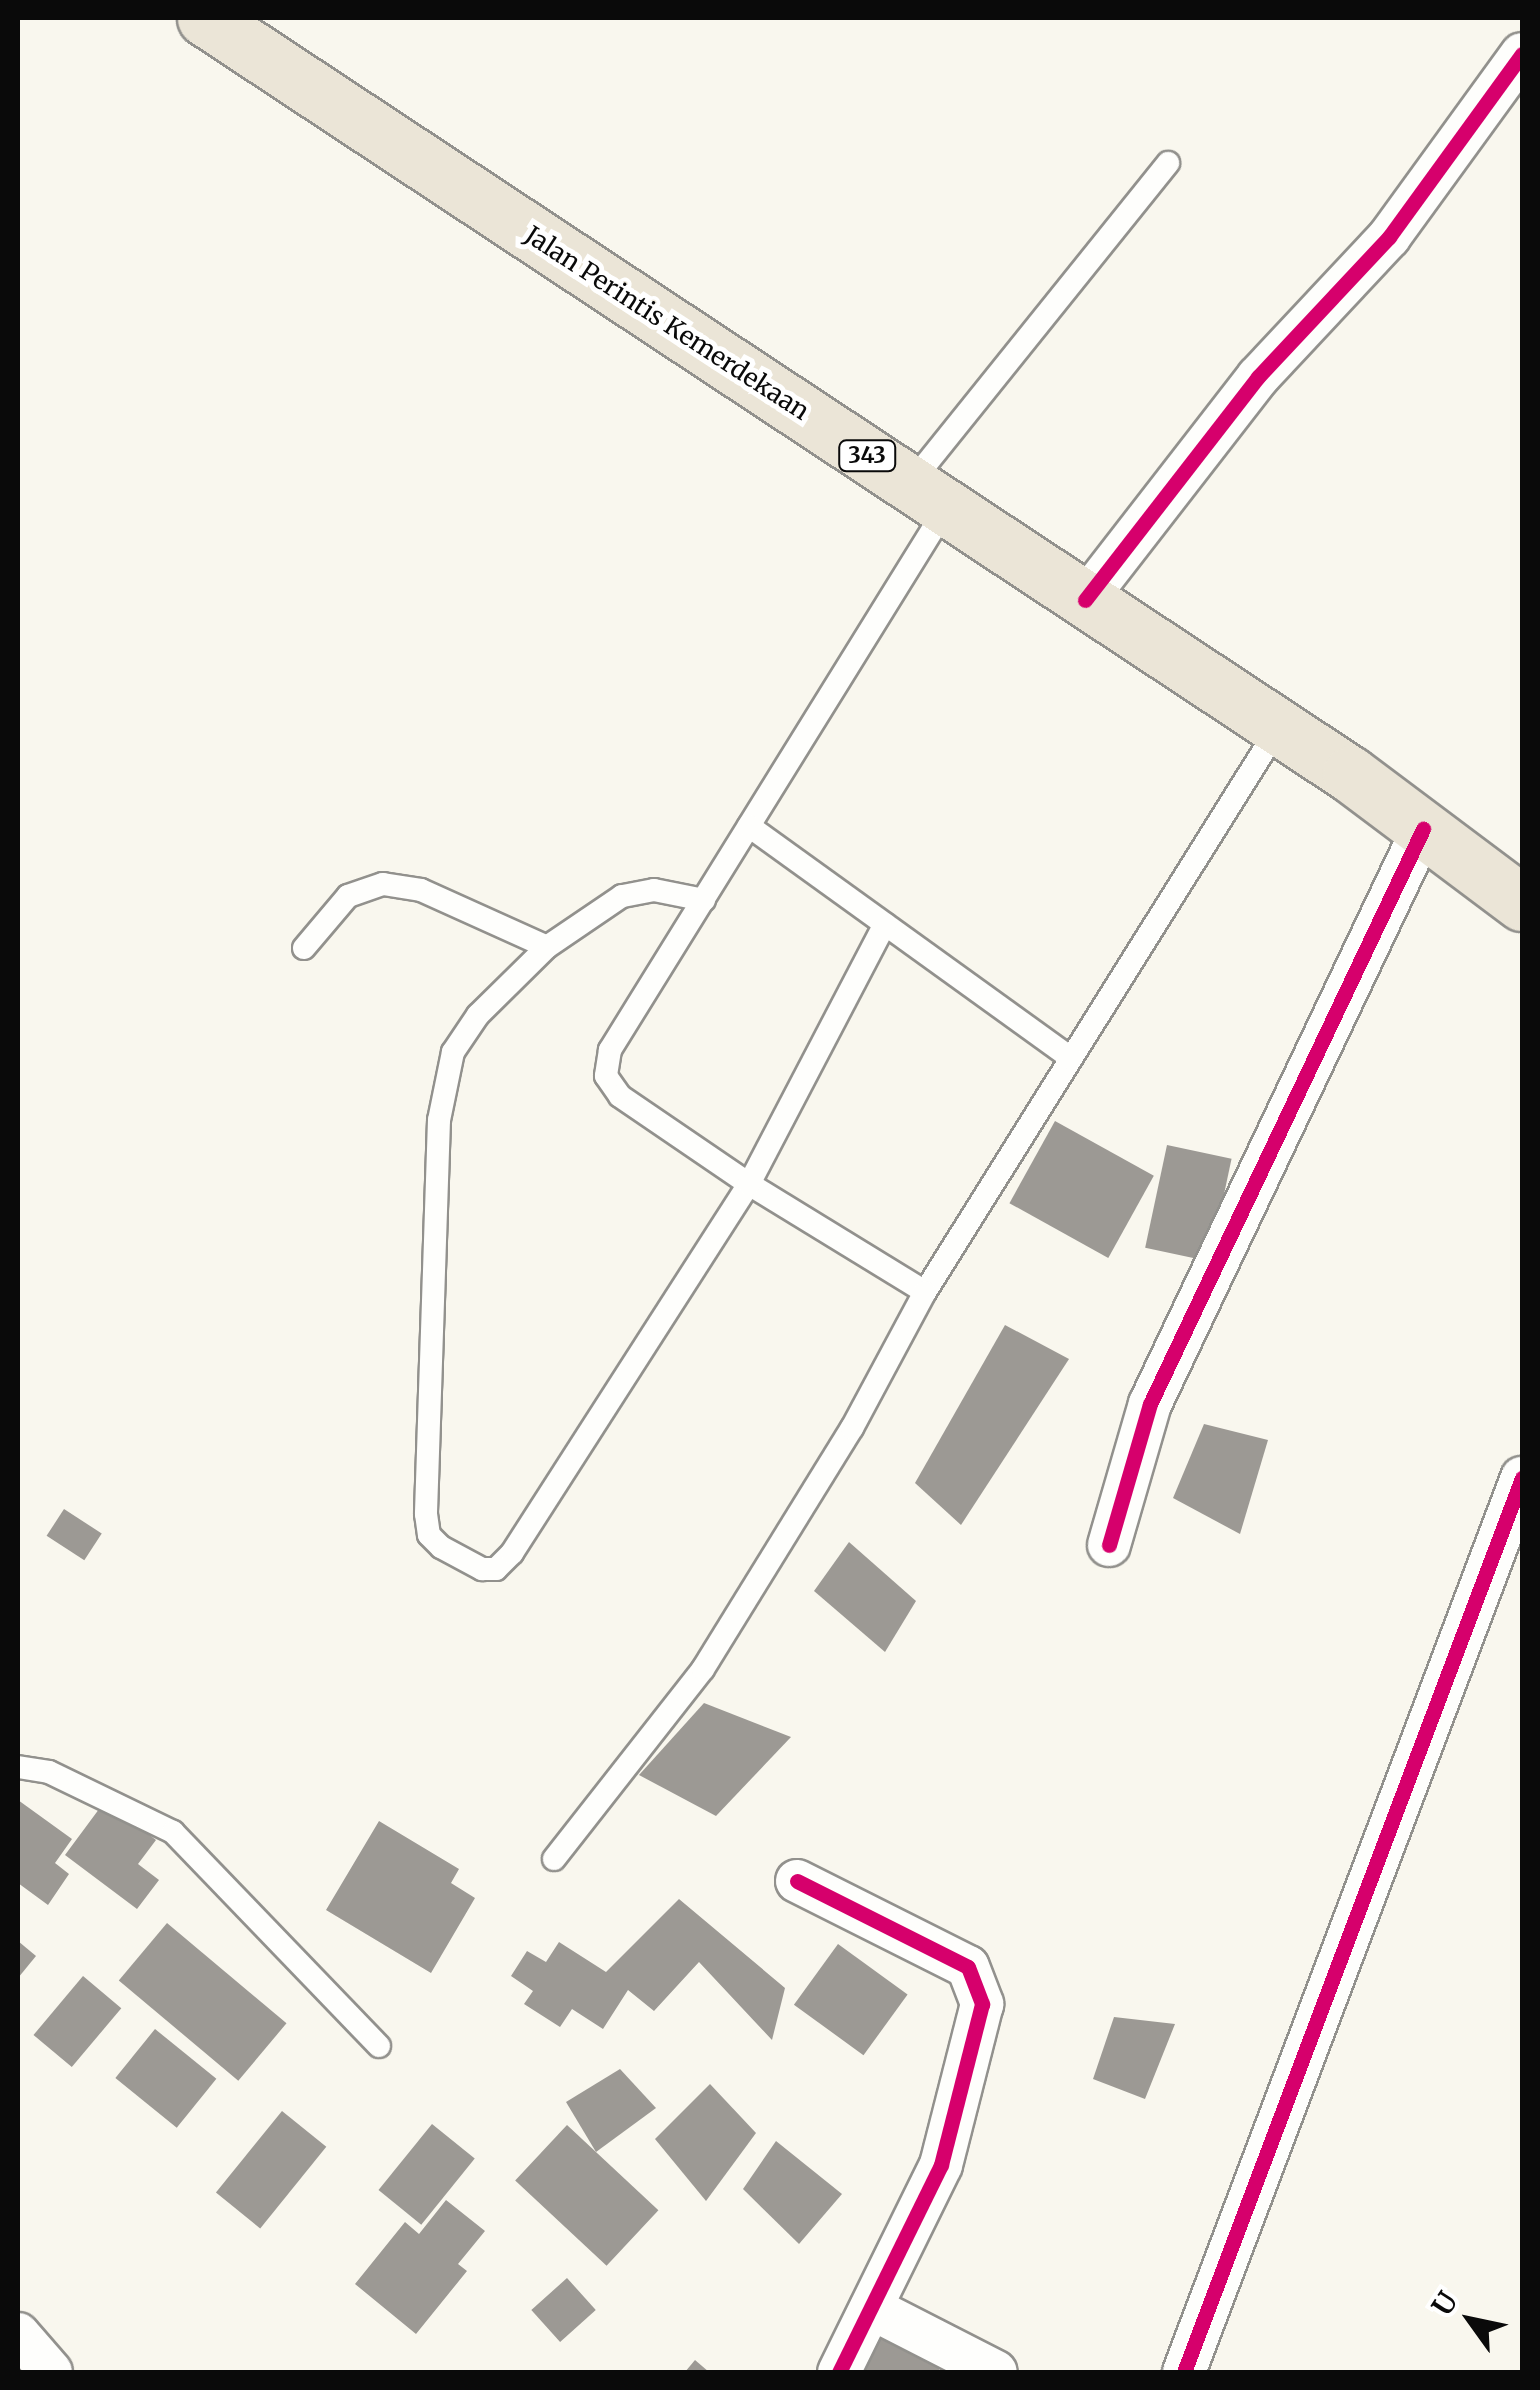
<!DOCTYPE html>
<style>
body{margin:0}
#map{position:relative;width:1540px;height:2390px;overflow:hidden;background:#f9f7ee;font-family:Merriweather,serif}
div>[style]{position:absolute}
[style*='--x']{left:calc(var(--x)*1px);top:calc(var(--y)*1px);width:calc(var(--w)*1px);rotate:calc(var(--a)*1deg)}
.building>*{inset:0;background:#9c9994;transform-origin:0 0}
.roads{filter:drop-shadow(2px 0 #92918d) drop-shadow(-2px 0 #92918d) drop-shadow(0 2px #92918d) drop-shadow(0 -2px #92918d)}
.lane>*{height:22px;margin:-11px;padding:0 11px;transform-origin:11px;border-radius:11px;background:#fefefc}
.street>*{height:42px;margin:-21px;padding:0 21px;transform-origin:21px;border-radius:21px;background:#fefefc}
.primary>*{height:55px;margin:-27.5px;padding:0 27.5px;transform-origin:27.5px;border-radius:27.5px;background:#ebe5d7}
.cycleway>*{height:15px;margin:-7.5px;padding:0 7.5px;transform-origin:7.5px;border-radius:7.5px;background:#d6006c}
span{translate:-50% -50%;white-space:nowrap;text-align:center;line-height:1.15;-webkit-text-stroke:10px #fff;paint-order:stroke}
.shield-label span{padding:2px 8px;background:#fff;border:2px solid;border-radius:8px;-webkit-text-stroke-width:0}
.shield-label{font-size:22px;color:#0a0a0a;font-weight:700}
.street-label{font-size:25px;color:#0a0a0a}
.frame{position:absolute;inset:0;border:20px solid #0a0a0a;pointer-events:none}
.north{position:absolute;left:1420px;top:2270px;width:100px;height:100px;-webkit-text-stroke:8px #fff;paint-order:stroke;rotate:303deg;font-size:28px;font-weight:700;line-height:40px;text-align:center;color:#0a0a0a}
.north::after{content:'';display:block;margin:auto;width:35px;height:45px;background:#0a0a0a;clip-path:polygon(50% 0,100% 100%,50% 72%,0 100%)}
</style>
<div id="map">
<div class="building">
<div style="left:1055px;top:1121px;width:113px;height:94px;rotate:29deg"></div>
<div style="left:1167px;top:1145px;width:66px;height:105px;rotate:12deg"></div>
<div style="clip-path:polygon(1005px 1325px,1069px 1359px,961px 1525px,915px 1483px)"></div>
<div style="clip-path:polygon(1204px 1424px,1268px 1440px,1240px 1534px,1173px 1498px)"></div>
<div style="left:64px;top:1509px;width:45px;height:32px;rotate:33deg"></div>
<div style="clip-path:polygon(849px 1542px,916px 1601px,885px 1652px,814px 1591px)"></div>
<div style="clip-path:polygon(704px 1703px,791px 1737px,716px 1816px,639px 1775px)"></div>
<div style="clip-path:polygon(18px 1800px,72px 1839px,55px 1863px,69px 1874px,48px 1905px,18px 1883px)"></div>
<div style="clip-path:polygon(105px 1801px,156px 1840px,138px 1864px,159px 1880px,137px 1909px,65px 1855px)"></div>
<div style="clip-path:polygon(379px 1821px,459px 1869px,451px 1883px,475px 1898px,431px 1973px,326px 1910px)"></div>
<div style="clip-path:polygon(679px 1899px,785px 1988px,772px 2040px,699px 1962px,654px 2011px,628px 1990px,603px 2029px,572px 2009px,560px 2027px,524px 2004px,533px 1991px,511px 1976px,527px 1951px,546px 1962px,559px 1942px,606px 1972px)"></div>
<div style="left:167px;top:1923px;width:156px;height:75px;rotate:40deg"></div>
<div style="clip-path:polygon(18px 1941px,36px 1956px,18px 1978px)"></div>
<div style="left:838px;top:1944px;width:86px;height:75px;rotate:36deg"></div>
<div style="left:83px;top:1976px;width:50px;height:77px;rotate:40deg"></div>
<div style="clip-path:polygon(1114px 2017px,1175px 2024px,1145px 2099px,1093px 2079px)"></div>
<div style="left:155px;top:2029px;width:79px;height:63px;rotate:39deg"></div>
<div style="clip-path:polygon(620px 2069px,656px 2108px,596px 2152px,566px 2102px)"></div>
<div style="clip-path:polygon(710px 2084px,756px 2133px,706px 2201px,655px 2139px)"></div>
<div style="left:282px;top:2111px;width:57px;height:105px;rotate:39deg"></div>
<div style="left:432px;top:2124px;width:55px;height:85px;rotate:39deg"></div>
<div style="left:567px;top:2125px;width:125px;height:76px;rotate:43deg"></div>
<div style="clip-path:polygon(776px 2141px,842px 2194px,799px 2244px,743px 2189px)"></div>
<div style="clip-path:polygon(446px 2200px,485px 2231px,458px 2264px,467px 2271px,416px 2334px,355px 2284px,405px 2222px,419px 2234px)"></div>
<div style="left:567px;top:2278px;width:43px;height:48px;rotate:48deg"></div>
<div style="clip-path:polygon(875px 2331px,940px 2367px,938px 2372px,853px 2372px)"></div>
<div style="clip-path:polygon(695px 2360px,709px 2372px,685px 2372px)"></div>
</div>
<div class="roads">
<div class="lane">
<div style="--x:910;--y:484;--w:412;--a:-51.2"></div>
<div style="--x:946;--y:508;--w:638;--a:121.8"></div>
<div style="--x:610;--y:1050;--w:26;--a:99"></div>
<div style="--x:606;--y:1076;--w:24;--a:55"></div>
<div style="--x:620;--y:1096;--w:156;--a:34.3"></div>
<div style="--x:749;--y:1184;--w:206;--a:31.5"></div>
<div style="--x:925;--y:1292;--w:665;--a:-57.96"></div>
<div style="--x:749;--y:826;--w:397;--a:35.8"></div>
<div style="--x:704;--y:900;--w:51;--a:-168.7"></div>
<div style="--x:654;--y:890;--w:33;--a:169"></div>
<div style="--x:622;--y:896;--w:91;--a:145.8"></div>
<div style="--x:547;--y:947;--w:97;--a:135.4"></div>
<div style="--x:478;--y:1015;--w:45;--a:124"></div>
<div style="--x:453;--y:1052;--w:69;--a:101.6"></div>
<div style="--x:439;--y:1120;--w:394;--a:91.9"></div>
<div style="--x:426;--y:1514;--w:21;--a:82"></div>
<div style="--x:429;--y:1535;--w:17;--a:45"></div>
<div style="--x:441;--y:1547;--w:47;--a:28.2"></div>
<div style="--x:482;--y:1569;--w:14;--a:0"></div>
<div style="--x:496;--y:1569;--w:23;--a:-45"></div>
<div style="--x:512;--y:1553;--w:439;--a:-57.3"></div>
<div style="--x:749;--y:1184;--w:293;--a:-62.4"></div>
<div style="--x:304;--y:948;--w:68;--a:-49.8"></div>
<div style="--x:348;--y:896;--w:37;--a:-19"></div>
<div style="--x:383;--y:884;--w:38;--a:9"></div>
<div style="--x:421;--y:890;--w:138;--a:24.3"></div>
<div style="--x:18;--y:1767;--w:31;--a:9"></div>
<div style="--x:49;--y:1772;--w:138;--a:25.8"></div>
<div style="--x:173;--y:1832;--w:297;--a:46.1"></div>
<div style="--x:554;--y:1859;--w:241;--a:-51.9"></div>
<div style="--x:703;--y:1669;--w:283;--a:-58.3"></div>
<div style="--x:852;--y:1428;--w:154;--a:-61.8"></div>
</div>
<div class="street">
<div style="--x:1085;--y:600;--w:282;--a:-52.2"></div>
<div style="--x:1258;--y:377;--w:192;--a:-46.9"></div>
<div style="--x:1389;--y:237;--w:226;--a:-54"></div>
<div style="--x:1109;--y:1545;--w:147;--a:-73.8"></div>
<div style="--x:1150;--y:1404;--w:637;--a:-64.6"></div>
<div style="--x:797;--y:1881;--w:191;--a:26.7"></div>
<div style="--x:968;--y:1967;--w:40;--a:69"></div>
<div style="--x:982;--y:2004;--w:166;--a:104.3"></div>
<div style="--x:941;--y:2165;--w:231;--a:116.2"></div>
<div style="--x:871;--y:2308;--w:140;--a:27.1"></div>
<div style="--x:18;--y:2334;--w:50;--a:49"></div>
<div style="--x:1184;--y:2372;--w:956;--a:-69.29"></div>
</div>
<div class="primary">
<div style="--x:205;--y:18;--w:1372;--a:33.44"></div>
<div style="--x:1350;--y:774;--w:215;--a:36.9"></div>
</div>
</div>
<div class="cycleway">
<div style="--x:1085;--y:600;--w:282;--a:-52.2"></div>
<div style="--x:1258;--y:377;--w:192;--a:-46.9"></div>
<div style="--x:1389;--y:237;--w:226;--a:-54"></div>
<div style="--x:1109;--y:1545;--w:147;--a:-73.8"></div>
<div style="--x:1150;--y:1404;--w:637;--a:-64.6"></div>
<div style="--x:797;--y:1881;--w:191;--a:26.7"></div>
<div style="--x:968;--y:1967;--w:40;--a:69"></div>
<div style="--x:982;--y:2004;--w:166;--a:104.3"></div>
<div style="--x:941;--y:2165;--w:231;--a:116.2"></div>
<div style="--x:1184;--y:2372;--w:956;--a:-69.29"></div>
</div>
<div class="shield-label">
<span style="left:867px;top:456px">343</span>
</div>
<div class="street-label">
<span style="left:667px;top:323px;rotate:33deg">Jalan Perintis Kemerdekaan</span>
</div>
<div class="frame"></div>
<div class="north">U</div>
</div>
